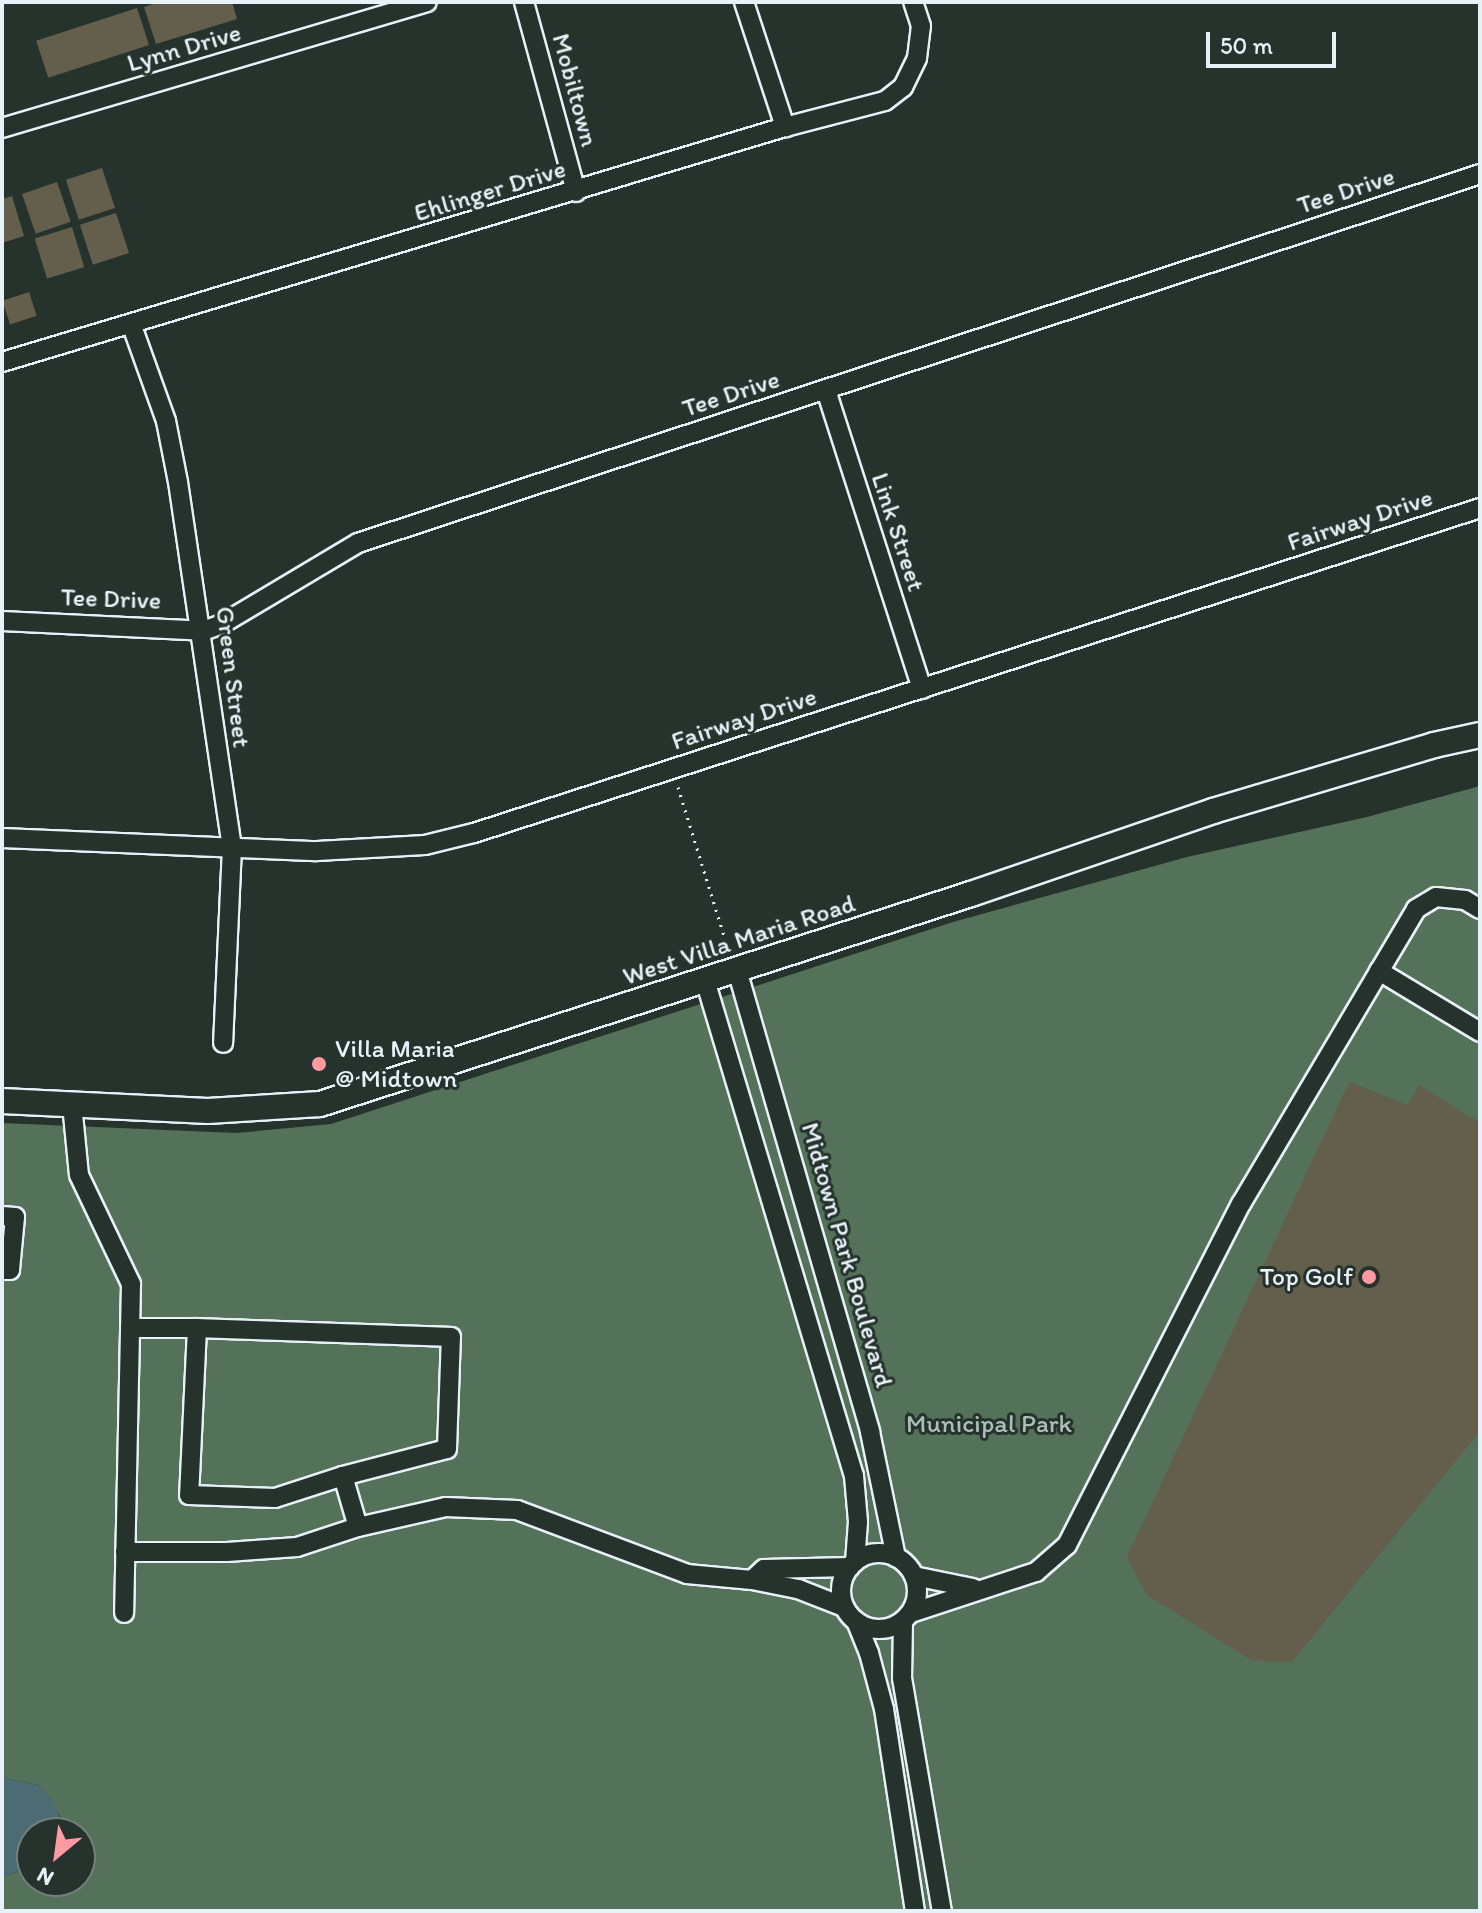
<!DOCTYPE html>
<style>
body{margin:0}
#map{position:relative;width:1482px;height:1913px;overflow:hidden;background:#26332d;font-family:Itim,sans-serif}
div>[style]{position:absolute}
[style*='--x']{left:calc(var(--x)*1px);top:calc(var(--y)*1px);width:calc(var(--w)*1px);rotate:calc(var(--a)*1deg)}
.green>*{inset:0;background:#547159}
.water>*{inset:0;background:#4c6b72}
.building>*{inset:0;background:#645e4d;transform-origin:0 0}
.path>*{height:3px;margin-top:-1.5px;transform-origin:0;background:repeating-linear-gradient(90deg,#e8f1f8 0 2px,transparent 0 8px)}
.roads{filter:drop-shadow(2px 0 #e8f1f8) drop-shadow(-2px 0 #e8f1f8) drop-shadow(0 2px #e8f1f8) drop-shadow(0 -2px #e8f1f8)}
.minor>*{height:18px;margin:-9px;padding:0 9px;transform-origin:9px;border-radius:9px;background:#26332d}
.minor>.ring{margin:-9px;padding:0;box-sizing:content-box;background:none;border:18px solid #26332d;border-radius:50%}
.major>*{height:24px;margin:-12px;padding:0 12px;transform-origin:12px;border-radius:12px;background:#26332d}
.dots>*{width:22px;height:22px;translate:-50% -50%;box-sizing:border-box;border:4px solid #26332d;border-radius:50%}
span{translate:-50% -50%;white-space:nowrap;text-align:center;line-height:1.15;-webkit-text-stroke:6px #26332d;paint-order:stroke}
.street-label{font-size:26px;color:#e8f1f8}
.poi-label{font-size:26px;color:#e8f1f8}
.left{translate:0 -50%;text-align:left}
.right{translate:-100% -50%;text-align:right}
.park-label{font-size:26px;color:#adbeb8}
.frame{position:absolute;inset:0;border:4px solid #e8f1f8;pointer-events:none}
.north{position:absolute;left:16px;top:1817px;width:80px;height:80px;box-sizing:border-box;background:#26332d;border:2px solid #747f7e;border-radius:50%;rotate:209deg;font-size:22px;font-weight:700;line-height:32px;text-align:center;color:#e8f1f8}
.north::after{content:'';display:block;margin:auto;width:28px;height:36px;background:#ff9aa2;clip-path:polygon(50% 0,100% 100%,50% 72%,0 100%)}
.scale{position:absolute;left:1206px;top:32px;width:130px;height:36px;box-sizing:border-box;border:4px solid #e8f1f8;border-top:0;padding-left:10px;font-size:24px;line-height:28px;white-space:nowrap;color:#e8f1f8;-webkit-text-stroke:6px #26332d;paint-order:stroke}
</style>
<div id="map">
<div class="green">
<div style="clip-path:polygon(1480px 786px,1480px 1911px,2px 1911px,2px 1876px,32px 1868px,32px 1881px,80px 1881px,80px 1833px,66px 1833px,66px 1825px,39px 1785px,2px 1778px,2px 1123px,237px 1133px,331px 1124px,953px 922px,1187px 857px,1367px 817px)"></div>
</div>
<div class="water">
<div style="clip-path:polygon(2px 1778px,39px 1785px,53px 1801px,66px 1833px,32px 1833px,32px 1868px,2px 1876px)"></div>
</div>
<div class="building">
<div style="clip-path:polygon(158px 2px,232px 2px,237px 19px,156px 44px,144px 7px)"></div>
<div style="left:137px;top:8px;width:39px;height:106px;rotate:72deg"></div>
<div style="left:102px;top:168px;width:42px;height:38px;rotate:72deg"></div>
<div style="left:57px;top:182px;width:42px;height:37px;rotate:71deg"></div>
<div style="clip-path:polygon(12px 196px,24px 236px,2px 243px,2px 199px)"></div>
<div style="left:116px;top:213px;width:42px;height:38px;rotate:72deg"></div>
<div style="left:72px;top:227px;width:42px;height:39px;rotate:73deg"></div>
<div style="left:29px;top:292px;width:25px;height:28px;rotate:72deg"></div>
<div style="clip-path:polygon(1349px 1082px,1408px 1105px,1419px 1085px,1480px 1123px,1480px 1431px,1292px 1662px,1251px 1660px,1147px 1595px,1127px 1557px)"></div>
</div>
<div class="path">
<div style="--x:678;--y:787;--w:156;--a:72.8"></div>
</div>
<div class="roads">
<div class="minor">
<div style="--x:524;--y:2;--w:197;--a:74.7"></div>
<div style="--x:744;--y:2;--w:132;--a:71.8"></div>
<div style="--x:2;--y:128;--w:443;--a:-16.5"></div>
<div style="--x:132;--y:326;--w:101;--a:70.3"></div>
<div style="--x:166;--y:421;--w:62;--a:78.9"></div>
<div style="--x:178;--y:482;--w:369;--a:81.6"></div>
<div style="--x:232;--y:847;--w:196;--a:92.6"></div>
<div style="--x:2;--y:362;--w:818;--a:-16.71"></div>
<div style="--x:785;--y:127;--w:103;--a:-14.6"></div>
<div style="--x:885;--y:101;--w:23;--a:-38"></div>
<div style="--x:903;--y:87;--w:32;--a:-64"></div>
<div style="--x:917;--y:58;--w:32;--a:-83"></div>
<div style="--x:921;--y:26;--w:25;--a:-108"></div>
<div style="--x:826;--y:390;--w:314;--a:72.2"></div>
<div style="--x:2;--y:621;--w:201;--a:2.8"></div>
<div style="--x:203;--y:631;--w:20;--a:-20"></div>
<div style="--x:222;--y:624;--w:158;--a:-30.8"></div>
<div style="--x:358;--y:543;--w:1181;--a:-18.2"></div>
<div style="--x:2;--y:838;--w:315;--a:2.4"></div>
<div style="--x:317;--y:851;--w:108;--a:-3.2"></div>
<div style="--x:425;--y:845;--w:50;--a:-13.8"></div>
<div style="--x:474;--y:833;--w:1057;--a:-17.9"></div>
<div style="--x:737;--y:970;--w:481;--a:73.9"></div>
<div style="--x:870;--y:1432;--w:128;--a:78.3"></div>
<div style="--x:1379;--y:971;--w:118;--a:31.1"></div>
<div style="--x:705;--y:980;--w:518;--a:73.28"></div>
<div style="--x:854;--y:1476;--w:46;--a:85"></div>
<div style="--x:858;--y:1522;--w:40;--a:94.3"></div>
<div style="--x:72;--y:1104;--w:71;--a:84.4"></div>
<div style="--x:79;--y:1175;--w:121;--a:64.5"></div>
<div style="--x:131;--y:1284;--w:329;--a:91.2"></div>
<div style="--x:2;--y:1216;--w:13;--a:4"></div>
<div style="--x:15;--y:1217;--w:53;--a:95.4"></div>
<div style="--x:10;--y:1270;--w:8;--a:180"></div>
<div style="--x:130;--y:1328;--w:67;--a:0"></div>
<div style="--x:343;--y:1476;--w:107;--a:-14.6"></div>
<div style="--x:447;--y:1449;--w:112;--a:-88"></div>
<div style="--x:451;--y:1337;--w:254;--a:-178"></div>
<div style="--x:197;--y:1328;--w:167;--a:92.7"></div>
<div style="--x:189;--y:1495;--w:86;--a:2"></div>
<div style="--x:275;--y:1498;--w:71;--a:-17.9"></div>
<div style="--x:343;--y:1476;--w:53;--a:73.6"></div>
<div style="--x:125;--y:1552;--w:102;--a:0"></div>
<div style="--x:227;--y:1552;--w:70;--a:-4.1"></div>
<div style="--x:297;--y:1547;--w:64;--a:-18.2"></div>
<div style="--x:358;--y:1527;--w:90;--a:-12.8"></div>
<div style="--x:446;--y:1507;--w:71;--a:2.4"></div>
<div style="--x:517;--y:1510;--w:182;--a:20.6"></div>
<div style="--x:687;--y:1574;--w:65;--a:5.3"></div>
<div style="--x:752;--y:1580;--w:47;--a:11.1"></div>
<div style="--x:798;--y:1589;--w:49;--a:21.4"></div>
<div class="ring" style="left:841px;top:1553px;width:58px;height:58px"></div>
<div style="--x:914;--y:1576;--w:60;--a:11.5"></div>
<div style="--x:752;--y:1580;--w:16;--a:-43"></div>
<div style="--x:764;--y:1569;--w:86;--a:-1.3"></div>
<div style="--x:911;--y:1613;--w:132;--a:-18.2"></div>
<div style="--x:1036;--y:1572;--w:41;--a:-41.1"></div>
<div style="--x:1067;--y:1545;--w:383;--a:-63"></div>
<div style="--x:1241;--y:1204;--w:343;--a:-59.3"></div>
<div style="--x:1416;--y:909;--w:23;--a:-31"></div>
<div style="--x:1436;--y:897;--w:29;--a:6"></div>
<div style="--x:1465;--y:900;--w:17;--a:31"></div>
<div style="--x:856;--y:1621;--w:35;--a:68"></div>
<div style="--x:869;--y:1653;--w:58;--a:75"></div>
<div style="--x:884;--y:1709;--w:204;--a:81.3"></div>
<div style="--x:903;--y:1622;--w:56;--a:91"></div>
<div style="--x:902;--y:1678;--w:236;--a:80.3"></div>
</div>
<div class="major">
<div style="--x:2;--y:1101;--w:206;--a:2.8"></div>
<div style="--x:208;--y:1111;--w:112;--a:-3.6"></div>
<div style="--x:320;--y:1104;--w:684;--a:-17.88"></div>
<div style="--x:971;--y:894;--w:256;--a:-18.9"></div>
<div style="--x:1213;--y:811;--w:231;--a:-16.6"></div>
<div style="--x:1434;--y:745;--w:47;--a:-12.3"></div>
</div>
</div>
<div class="dots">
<div style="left:319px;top:1064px;background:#ff9aa2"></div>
<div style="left:1369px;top:1277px;background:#ff9aa2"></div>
</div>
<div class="street-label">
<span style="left:184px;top:48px;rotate:-16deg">Lynn Drive</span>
<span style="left:575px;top:90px;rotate:75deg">Mobiltown</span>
<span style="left:490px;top:191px;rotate:-17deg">Ehlinger Drive</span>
<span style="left:1346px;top:191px;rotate:-18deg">Tee Drive</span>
<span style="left:731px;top:394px;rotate:-18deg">Tee Drive</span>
<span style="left:1360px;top:520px;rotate:-18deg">Fairway Drive</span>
<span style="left:898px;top:532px;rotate:72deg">Link Street</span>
<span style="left:111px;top:599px;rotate:2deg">Tee Drive</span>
<span style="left:233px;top:677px;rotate:83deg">Green Street</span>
<span style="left:744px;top:719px;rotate:-18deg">Fairway Drive</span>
<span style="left:739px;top:940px;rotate:-18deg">West Villa Maria Road</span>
<span style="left:847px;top:1255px;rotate:74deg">Midtown Park Boulevard</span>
</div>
<div class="poi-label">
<span class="left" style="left:335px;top:1064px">Villa Maria<br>@ Midtown</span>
<span class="right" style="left:1353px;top:1277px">Top Golf</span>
</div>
<div class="park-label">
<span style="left:989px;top:1424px">Municipal Park</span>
</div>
<div class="frame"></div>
<div class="north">N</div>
<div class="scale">50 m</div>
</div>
